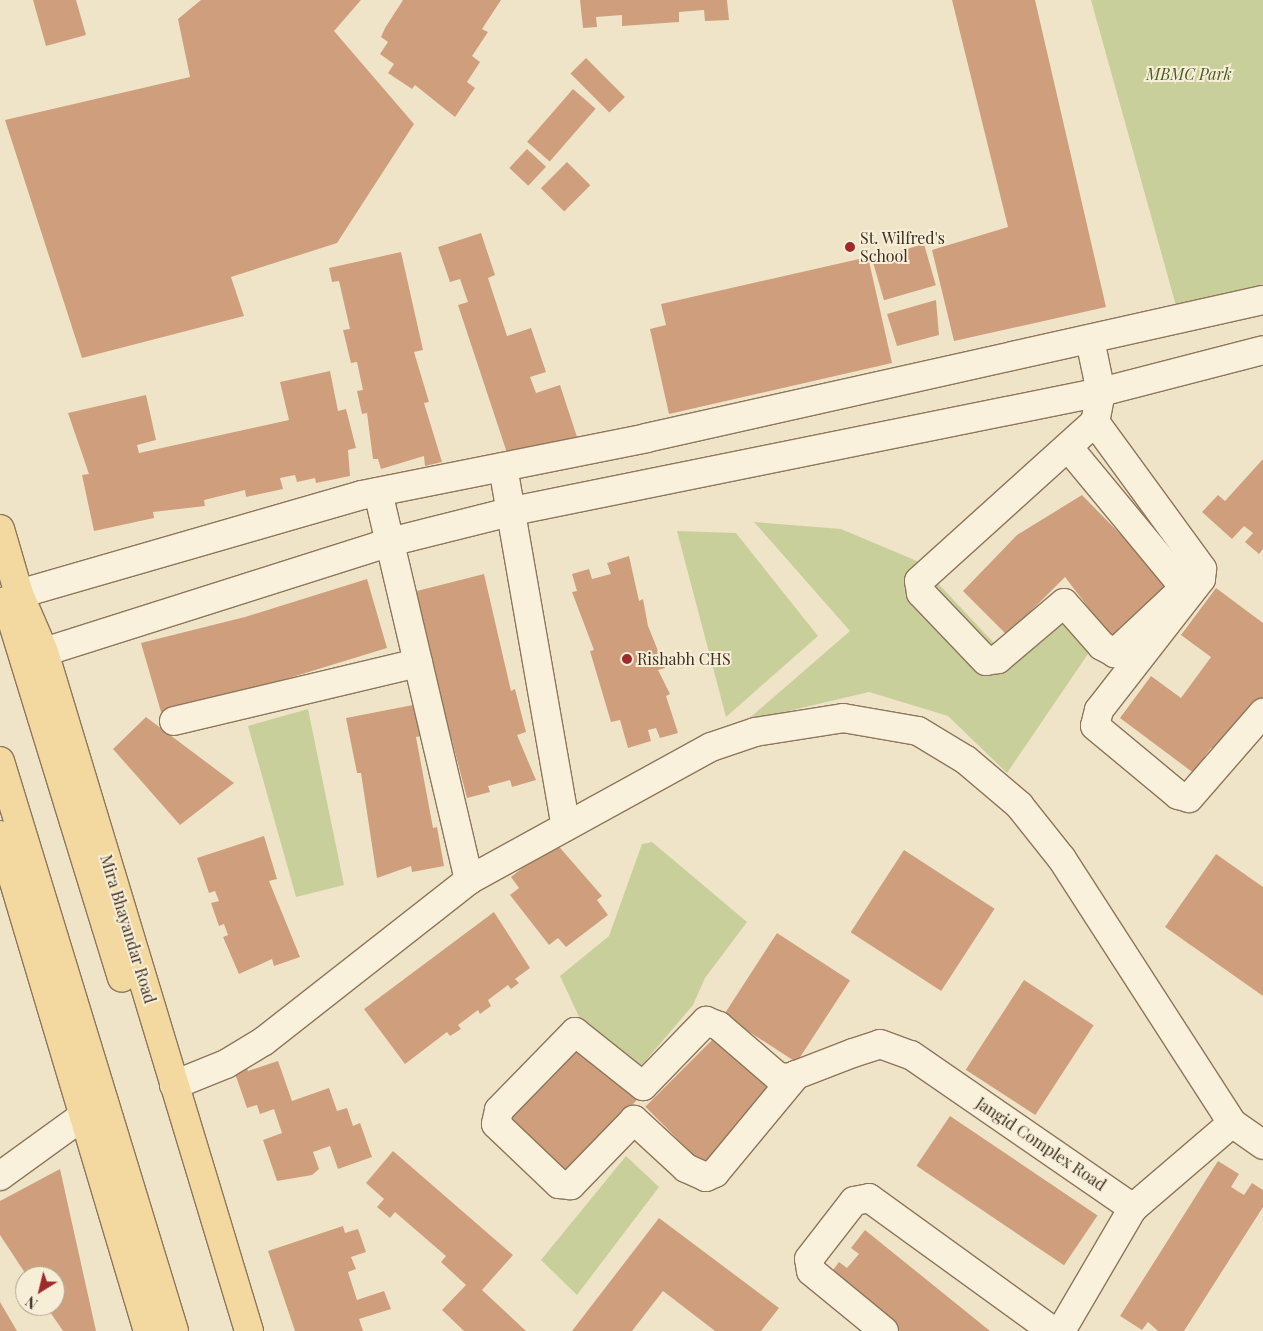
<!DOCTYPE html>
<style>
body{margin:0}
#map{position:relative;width:1263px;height:1331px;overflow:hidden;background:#f0e4c8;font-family:"Playfair Display",serif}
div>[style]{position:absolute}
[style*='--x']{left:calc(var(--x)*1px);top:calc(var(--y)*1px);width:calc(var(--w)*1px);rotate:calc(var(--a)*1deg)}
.green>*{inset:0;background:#c9cf9b}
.building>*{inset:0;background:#cf9f7d;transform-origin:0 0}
.roads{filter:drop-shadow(1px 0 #8d765c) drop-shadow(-1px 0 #8d765c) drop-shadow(0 1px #8d765c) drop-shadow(0 -1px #8d765c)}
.minor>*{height:28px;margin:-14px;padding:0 14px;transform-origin:14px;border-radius:14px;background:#faf1dc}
.primary>*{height:28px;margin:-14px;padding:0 14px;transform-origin:14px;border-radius:14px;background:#f3d9a0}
.dots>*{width:14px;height:14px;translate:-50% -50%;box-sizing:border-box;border:2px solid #f7eed8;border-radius:50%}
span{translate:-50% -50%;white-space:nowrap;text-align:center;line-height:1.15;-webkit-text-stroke:4px #f7eed8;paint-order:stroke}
.park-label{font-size:16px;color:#4d5a26;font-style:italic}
.poi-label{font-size:16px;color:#3d2e20}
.left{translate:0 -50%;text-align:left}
.street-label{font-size:16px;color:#3d2e20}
.north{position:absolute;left:15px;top:1266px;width:50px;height:50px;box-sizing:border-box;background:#f7eed8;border:1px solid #ada18e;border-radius:50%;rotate:216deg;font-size:14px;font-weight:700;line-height:20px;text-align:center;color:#3d2e20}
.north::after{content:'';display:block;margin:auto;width:18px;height:22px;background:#9e2a2b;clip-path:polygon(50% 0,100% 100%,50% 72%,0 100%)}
</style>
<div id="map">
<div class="green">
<div style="clip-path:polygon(1091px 0,1263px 0,1263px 290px,1178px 313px)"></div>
<div style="clip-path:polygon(754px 522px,841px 529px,917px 561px,1008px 658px,1064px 613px,1090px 651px,1007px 773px,948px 716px,869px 692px,746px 721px,850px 631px)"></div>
<div style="clip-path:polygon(677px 531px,736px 533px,818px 636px,726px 717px)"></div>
<div style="clip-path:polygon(308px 709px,344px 885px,296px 897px,248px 726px)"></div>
<div style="clip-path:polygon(652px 842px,747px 922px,705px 978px,693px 1005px,636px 1072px,582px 1023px,560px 976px,609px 936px,642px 844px)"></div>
<div style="clip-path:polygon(626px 1156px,659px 1187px,577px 1295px,541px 1260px)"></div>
</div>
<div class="building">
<div style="clip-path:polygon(33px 0,76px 0,86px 35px,46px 46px)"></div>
<div style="clip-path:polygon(201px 0,361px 0,334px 31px,414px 124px,337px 243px,231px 277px,244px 316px,82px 358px,5px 120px,190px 77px,178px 19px)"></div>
<div style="clip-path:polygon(403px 0,501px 0,482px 29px,488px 32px,472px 56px,480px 62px,467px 82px,475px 88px,455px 117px,415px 85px,412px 89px,388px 73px,394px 64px,380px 54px,388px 42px,381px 37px,385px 28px)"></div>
<div style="clip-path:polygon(580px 0,727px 0,729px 20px,705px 21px,704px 10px,679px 12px,679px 22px,622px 26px,622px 15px,596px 17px,597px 27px,583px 28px)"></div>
<div style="clip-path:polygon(952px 0,1035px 0,1106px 307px,954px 341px,932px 250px,1008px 227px)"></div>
<div style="left:586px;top:58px;width:55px;height:22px;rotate:45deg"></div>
<div style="left:573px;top:89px;width:30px;height:70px;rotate:41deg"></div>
<div style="left:527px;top:149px;width:26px;height:26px;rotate:43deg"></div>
<div style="left:567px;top:162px;width:33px;height:37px;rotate:45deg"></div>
<div style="clip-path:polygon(481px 233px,495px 275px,488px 278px,507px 336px,531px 328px,546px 372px,530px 377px,536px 393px,560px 385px,577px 437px,509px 459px,458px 305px,468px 302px,460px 279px,450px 282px,438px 247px)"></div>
<div style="left:924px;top:244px;width:43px;height:54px;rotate:74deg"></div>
<div style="clip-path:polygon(401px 252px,423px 350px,414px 352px,429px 402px,424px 403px,442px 462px,425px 466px,424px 456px,381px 469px,378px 459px,373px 459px,367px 413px,362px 414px,357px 391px,363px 390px,357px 362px,351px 363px,343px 330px,350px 329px,339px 281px,332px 282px,329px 268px)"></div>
<div style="clip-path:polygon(868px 257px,892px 363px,669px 414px,650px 329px,666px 325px,661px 304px)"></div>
<div style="clip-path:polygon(936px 300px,939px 335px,897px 346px,887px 314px)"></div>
<div style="clip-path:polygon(330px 371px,338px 411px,346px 409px,356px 448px,348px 450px,350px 476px,316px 483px,315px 478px,297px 482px,295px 475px,280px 478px,283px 489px,246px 497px,245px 490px,204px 500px,205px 506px,153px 512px,154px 518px,94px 531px,82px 475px,89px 474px,68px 413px,146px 395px,156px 440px,137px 445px,139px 453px,289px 420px,280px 382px)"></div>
<div style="clip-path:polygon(1263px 459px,1263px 549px,1259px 554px,1245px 542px,1253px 533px,1244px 526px,1232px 539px,1202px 512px,1218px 495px,1225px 501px)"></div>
<div style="clip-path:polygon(1082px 495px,1170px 585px,1114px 641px,1065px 577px,1007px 635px,963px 591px,1017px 535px)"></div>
<div style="clip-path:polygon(629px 556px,639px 601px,643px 599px,648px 626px,665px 668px,658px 670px,670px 694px,666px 696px,678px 733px,660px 738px,656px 728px,648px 730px,651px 741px,628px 748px,620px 720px,611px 722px,590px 651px,594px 650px,572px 592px,577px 591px,572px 574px,589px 569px,592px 579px,611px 574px,607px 563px)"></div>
<div style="clip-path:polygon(484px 574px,511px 691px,515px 689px,526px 732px,517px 735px,536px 780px,512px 787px,510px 780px,488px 786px,490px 792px,467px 798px,413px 592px)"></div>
<div style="clip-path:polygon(367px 579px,387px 648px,214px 701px,213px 697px,161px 712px,141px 643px,245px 617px)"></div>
<div style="clip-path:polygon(1216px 588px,1263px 623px,1263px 697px,1220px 755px,1211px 748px,1205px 756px,1211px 760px,1199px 777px,1120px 718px,1151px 676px,1181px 698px,1211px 657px,1181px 635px)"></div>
<div style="clip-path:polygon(413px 705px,422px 736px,416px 737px,433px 828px,437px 827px,444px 866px,412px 872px,411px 866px,377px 878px,361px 773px,357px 773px,346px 718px)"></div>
<div style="clip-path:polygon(146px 717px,234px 783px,180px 825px,113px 749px)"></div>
<div style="clip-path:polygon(264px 836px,277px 879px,269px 881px,300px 957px,274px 966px,272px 959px,239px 974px,223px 937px,228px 935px,224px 924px,219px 926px,211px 903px,219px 901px,215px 891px,209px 893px,197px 858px)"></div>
<div style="clip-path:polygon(555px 842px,602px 896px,597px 900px,608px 915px,566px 947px,558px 938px,549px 945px,510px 895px,519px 888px,511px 877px)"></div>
<div style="left:904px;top:850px;width:108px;height:98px;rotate:33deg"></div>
<div style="clip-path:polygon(1216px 854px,1263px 887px,1263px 996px,1165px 927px)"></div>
<div style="clip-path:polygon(494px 912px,530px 968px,515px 979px,519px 983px,511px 989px,508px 985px,488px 1000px,491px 1006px,480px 1014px,478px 1010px,458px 1025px,461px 1029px,450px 1036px,447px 1032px,405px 1064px,364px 1009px)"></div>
<div style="left:777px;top:933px;width:87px;height:98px;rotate:33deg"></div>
<div style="left:1024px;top:980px;width:83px;height:107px;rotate:33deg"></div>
<div style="left:716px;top:1036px;width:83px;height:100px;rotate:45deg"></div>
<div style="left:577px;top:1041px;width:84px;height:108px;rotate:43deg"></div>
<div style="clip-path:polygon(244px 1061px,248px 1071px,278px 1061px,292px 1101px,329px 1088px,337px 1111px,347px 1108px,353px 1126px,360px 1123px,372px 1157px,338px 1169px,330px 1146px,313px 1152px,319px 1169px,312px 1175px,277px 1181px,263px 1140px,282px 1133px,274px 1109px,260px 1114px,257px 1105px,247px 1108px,232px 1065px)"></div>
<div style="left:950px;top:1116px;width:178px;height:60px;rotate:34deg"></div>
<div style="clip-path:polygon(393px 1151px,513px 1255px,482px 1290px,526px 1331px,464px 1331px,442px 1310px,466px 1285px,441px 1262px,446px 1256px,395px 1212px,390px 1218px,377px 1207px,384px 1199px,366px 1183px)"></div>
<div style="clip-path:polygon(1218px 1161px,1239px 1174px,1231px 1187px,1244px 1195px,1252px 1183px,1263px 1190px,1263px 1207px,1184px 1331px,1158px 1331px,1148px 1322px,1142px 1330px,1120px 1316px)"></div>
<div style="clip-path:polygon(60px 1169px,96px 1331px,63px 1331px,46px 1306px,55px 1306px,55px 1276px,27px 1276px,0 1235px,0 1201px)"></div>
<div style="clip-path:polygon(659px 1218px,779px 1308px,761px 1331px,715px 1331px,663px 1291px,632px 1331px,572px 1331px)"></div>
<div style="clip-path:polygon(343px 1226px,345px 1233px,358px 1229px,366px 1252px,351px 1257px,356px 1269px,348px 1272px,357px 1300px,384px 1291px,391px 1309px,359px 1319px,363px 1331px,295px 1331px,268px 1251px)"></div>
<div style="clip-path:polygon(865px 1230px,990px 1331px,893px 1331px,827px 1278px,839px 1262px,847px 1268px,859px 1254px,851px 1248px)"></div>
<div style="clip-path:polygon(0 1302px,17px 1331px,0 1331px)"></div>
</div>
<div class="roads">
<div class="minor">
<div style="--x:1090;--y:340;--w:53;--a:78.1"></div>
<div style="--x:1101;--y:392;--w:31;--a:101"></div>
<div style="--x:1095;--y:422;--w:182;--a:53.9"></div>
<div style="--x:1202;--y:569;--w:10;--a:96"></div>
<div style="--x:1201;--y:579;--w:166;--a:127.9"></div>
<div style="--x:1099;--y:710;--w:16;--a:104"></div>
<div style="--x:1095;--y:726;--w:108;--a:39.7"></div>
<div style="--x:1178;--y:795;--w:11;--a:15"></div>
<div style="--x:1189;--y:798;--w:113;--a:-49"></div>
<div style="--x:1068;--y:447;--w:174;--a:50.4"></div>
<div style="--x:1179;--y:581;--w:10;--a:79"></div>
<div style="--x:1181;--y:591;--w:91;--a:136.8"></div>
<div style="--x:1115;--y:653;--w:15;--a:-152"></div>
<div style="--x:1102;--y:646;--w:57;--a:-131.5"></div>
<div style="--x:1064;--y:603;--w:87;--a:139.7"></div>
<div style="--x:998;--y:659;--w:12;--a:171"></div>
<div style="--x:986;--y:661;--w:94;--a:-133.7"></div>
<div style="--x:921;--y:593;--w:12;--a:-99"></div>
<div style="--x:919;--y:581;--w:237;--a:-42.1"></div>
<div style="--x:503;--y:467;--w:365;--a:80.1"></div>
<div style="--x:378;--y:492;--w:399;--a:76.8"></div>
<div style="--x:19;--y:594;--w:357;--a:-16.1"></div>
<div style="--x:362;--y:495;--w:290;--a:-11.3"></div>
<div style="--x:646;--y:438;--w:632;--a:-12.61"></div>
<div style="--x:44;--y:652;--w:363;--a:-17.6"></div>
<div style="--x:390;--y:542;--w:127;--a:-14.1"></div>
<div style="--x:513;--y:511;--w:600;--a:-11.44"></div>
<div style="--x:1101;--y:392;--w:167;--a:-14.5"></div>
<div style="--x:174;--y:721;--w:251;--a:-13.4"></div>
<div style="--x:796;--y:1075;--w:127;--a:129.6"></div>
<div style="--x:715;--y:1173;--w:10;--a:156"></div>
<div style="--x:706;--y:1177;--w:22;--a:-156"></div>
<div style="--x:686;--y:1168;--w:71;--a:-137.3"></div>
<div style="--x:634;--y:1120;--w:91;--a:134.1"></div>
<div style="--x:571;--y:1185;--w:12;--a:-175"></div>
<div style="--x:559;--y:1184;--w:87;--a:-136.4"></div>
<div style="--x:496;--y:1124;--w:14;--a:-78"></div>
<div style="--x:499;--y:1110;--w:109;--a:-45.7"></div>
<div style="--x:575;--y:1032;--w:87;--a:38.5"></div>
<div style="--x:643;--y:1086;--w:91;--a:-45.9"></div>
<div style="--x:706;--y:1021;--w:14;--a:21"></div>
<div style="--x:719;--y:1026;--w:78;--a:40.8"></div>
<div style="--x:778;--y:1077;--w:12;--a:5"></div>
<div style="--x:790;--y:1078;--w:7;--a:-27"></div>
<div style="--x:796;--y:1075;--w:61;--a:-21.1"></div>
<div style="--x:853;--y:1053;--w:28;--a:-18"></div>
<div style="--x:880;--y:1044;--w:33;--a:20"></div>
<div style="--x:911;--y:1055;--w:270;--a:34.6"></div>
<div style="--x:1133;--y:1208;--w:130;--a:-40.6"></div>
<div style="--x:174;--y:1085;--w:56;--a:-22"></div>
<div style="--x:226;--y:1064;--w:44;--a:-31.2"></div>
<div style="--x:264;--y:1041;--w:261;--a:-38.1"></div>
<div style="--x:469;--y:880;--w:276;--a:-28.8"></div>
<div style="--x:711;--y:747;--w:46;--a:-18.8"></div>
<div style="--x:755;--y:732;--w:89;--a:-9"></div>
<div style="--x:843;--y:718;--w:76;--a:9.8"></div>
<div style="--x:918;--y:731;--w:56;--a:31.1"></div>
<div style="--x:966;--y:760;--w:70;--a:40.3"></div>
<div style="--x:1019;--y:805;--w:69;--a:51.5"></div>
<div style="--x:1062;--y:859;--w:314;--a:57.2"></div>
<div style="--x:1232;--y:1123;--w:38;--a:35"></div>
<div style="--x:0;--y:1176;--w:102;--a:-35.9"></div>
<div style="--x:884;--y:1331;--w:94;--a:-140.6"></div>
<div style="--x:811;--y:1271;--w:12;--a:-99"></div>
<div style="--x:809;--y:1259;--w:73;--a:-52.2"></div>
<div style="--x:854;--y:1201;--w:15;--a:-11"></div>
<div style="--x:869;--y:1198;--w:227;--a:35.9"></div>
<div style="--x:1061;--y:1331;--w:143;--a:-59.7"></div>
</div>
<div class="primary">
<div style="--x:0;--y:529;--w:68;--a:73.7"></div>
<div style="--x:19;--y:594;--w:63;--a:66.7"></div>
<div style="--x:44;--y:652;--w:709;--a:73.2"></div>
<div style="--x:6;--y:601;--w:394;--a:72.9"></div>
<div style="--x:0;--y:761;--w:596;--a:73.02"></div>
<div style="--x:0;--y:835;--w:518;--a:73.39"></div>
</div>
</div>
<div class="dots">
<div style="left:850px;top:247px;background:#9e2a2b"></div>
<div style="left:627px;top:659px;background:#9e2a2b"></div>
</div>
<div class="park-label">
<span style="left:1189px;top:74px">MBMC Park</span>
</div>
<div class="poi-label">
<span class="left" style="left:860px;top:247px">St. Wilfred's<br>School</span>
<span class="left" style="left:637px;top:659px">Rishabh CHS</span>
</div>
<div class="street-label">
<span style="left:128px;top:929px;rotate:73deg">Mira Bhayandar Road</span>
<span style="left:1041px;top:1144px;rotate:34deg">Jangid Complex Road</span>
</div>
<div class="north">N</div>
</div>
